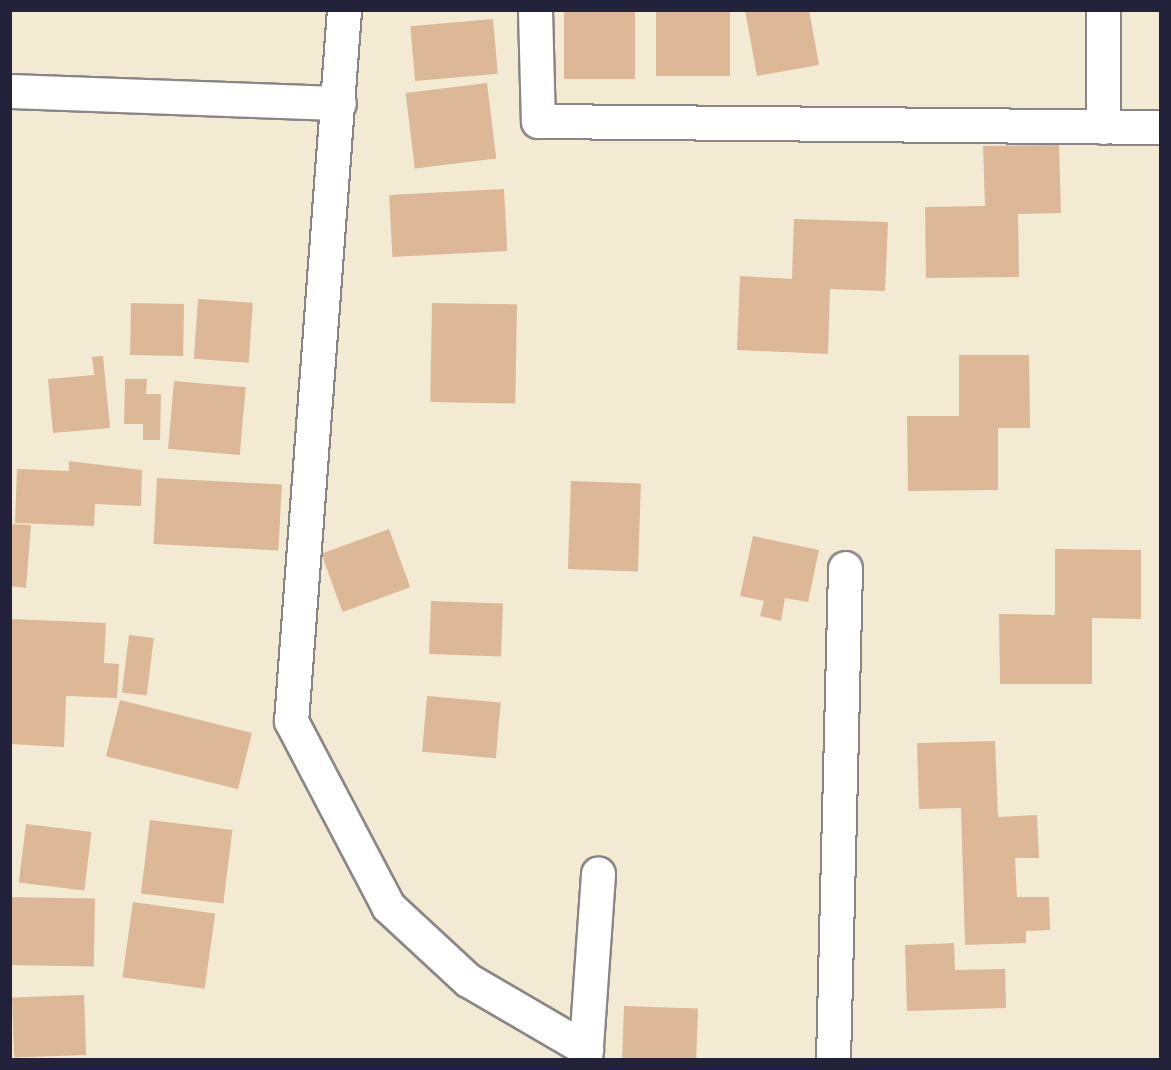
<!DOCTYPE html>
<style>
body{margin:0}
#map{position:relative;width:1171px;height:1070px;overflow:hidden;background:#f3ead3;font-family:"IM FELL DW Pica",serif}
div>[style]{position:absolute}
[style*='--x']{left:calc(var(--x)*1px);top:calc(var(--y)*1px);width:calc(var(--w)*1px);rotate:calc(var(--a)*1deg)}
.building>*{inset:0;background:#dcb896;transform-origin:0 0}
.roads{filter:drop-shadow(2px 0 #8a8687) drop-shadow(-2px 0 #8a8687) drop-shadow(0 2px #8a8687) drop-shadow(0 -2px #8a8687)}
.street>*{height:33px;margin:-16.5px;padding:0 16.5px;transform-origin:16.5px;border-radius:16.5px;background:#fff}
span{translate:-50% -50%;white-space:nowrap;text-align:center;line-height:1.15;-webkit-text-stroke:4.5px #fbf7ec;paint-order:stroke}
.frame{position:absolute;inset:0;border:12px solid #22223b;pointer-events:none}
</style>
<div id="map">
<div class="building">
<div style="left:564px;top:10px;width:71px;height:69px"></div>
<div style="left:656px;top:10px;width:74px;height:66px"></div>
<div style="clip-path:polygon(745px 10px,809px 10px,819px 65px,757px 76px)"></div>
<div style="left:493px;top:19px;width:55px;height:83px;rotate:85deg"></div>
<div style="left:487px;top:83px;width:76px;height:82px;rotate:83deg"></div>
<div style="clip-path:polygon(1059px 145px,1061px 213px,1018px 214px,1019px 277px,926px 278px,925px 207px,985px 206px,983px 146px)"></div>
<div style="left:504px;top:189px;width:62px;height:115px;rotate:87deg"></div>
<div style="clip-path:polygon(794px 219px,888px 222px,885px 291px,830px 289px,828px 354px,737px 350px,740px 276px,792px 279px)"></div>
<div style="left:198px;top:299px;width:55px;height:60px;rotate:4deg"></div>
<div style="left:131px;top:303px;width:53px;height:52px;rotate:1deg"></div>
<div style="left:432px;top:303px;width:85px;height:99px;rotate:1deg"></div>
<div style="clip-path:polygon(959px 355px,1029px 355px,1030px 428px,998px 428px,998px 490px,908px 491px,907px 416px,959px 416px)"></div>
<div style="clip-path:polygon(103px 356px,110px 428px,53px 433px,48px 379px,94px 375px,92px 357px)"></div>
<div style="clip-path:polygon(125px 379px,147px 379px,146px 394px,161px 394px,160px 440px,143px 440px,143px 424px,124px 424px)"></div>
<div style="left:174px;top:381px;width:72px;height:68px;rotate:5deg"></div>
<div style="clip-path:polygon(69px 461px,142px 470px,141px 506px,95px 504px,94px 526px,15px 523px,17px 469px,69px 471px)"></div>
<div style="left:157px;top:478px;width:125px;height:66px;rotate:3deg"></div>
<div style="left:571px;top:481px;width:70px;height:88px;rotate:2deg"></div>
<div style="clip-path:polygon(10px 524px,31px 525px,26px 588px,10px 586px)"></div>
<div style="left:389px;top:529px;width:62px;height:72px;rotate:70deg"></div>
<div style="clip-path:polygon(753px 536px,819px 550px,808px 602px,785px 598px,781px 621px,760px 616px,764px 601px,740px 596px)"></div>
<div style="clip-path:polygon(1055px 549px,1141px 550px,1141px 619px,1092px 618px,1092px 684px,1000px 684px,999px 614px,1055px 615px)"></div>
<div style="left:431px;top:601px;width:72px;height:53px;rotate:2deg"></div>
<div style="clip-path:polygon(10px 619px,106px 623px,104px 663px,119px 664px,117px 698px,66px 696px,64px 747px,10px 744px)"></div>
<div style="left:129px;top:635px;width:25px;height:58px;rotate:7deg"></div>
<div style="left:427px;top:696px;width:74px;height:56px;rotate:5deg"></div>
<div style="left:120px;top:700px;width:136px;height:58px;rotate:14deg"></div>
<div style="clip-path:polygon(995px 741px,998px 817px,1037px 815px,1039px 858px,1015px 858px,1017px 897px,1049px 897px,1050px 930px,1026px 931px,1026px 943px,965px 945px,961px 808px,919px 809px,917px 743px)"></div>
<div style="left:150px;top:820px;width:83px;height:74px;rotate:7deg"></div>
<div style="left:26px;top:824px;width:66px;height:59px;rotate:7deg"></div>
<div style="left:10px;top:897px;width:85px;height:68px;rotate:1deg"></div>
<div style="left:133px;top:902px;width:83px;height:76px;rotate:8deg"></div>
<div style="clip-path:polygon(954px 943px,955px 970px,1005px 969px,1006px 1008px,907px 1011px,905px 945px)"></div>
<div style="left:84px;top:995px;width:60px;height:72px;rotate:88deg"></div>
<div style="left:624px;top:1006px;width:74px;height:54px;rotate:2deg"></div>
</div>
<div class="roads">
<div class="street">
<div style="--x:344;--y:10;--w:713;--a:94.26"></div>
<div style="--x:291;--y:721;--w:209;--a:62.3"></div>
<div style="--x:388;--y:906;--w:109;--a:42.8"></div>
<div style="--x:468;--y:980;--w:137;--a:30.3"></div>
<div style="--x:535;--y:10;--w:111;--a:88.5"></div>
<div style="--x:538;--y:121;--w:622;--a:0.55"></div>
<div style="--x:10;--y:91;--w:329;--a:2.1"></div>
<div style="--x:1103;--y:127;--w:117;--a:-90"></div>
<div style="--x:585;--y:1060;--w:187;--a:-86"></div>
<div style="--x:833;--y:1060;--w:492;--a:-88.6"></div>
</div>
</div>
<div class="frame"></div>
</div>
